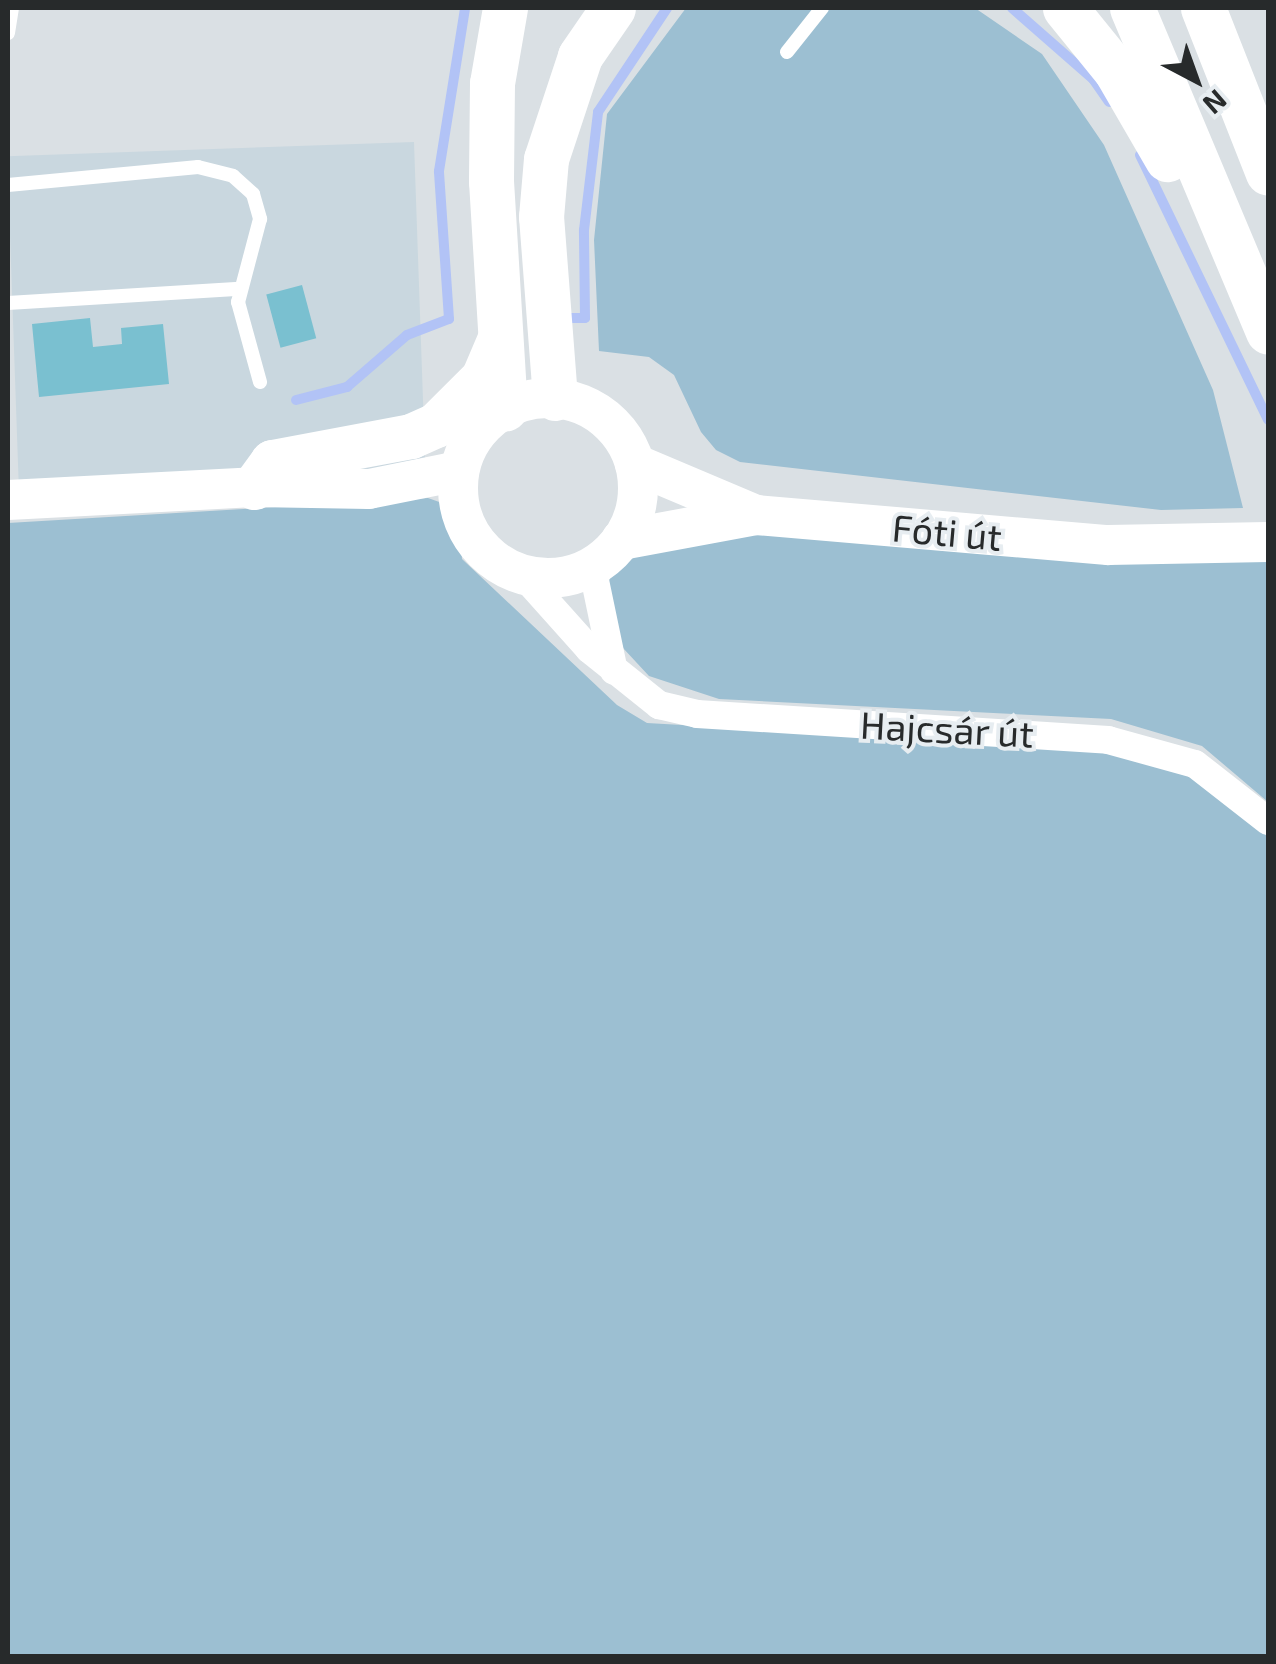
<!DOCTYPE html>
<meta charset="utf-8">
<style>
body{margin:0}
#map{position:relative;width:1276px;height:1664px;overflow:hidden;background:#dae0e4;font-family:"Exo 2",sans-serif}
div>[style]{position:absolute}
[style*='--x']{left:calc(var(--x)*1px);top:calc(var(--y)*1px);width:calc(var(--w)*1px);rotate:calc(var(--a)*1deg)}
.built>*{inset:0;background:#c9d7df;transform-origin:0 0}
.green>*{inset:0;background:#9cbfd2}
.stream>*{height:10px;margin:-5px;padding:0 5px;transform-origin:5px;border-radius:5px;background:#b2c3f6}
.building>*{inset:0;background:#7ac0d0;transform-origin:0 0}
.service>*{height:14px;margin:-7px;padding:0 7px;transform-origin:7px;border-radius:7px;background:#fff}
.minor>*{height:28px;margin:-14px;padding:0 14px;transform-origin:14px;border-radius:14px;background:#fff}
.secondary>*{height:40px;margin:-20px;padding:0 20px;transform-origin:20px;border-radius:20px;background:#fff}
.secondary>.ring{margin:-20px;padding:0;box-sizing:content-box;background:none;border:40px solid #fff;border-radius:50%}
.trunk>*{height:45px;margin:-22.5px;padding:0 22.5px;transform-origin:22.5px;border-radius:22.5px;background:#fff}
span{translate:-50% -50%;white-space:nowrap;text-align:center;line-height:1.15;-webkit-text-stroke:8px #e7edf1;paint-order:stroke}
.street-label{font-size:38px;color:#272a2b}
.frame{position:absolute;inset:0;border:10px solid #272a2b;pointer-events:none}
.north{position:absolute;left:1146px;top:30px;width:100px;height:100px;-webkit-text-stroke:8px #e7edf1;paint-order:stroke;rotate:139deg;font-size:28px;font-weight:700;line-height:40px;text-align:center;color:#272a2b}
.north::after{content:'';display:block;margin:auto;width:35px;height:45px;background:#272a2b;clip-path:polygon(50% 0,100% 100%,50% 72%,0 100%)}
</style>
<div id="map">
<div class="built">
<div style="left:414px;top:142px;width:356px;height:407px;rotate:88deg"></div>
</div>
<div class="green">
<div style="clip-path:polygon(686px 8px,975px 8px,1042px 54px,1104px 145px,1213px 390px,1243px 508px,1161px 510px,740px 462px,716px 450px,701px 432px,674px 375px,649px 357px,599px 351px,594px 240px,607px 114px)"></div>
<div style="clip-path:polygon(428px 498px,459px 509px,462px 559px,617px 705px,647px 723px,1084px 748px,1191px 773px,1268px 837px,1268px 1656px,8px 1656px,8px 523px)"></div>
<div style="clip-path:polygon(755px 533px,1105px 563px,1268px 561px,1268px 802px,1202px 746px,1111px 719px,719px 699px,649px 676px,623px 648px,606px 589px,616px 562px,651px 542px)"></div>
</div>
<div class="stream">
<div style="--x:1012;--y:8;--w:108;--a:41.2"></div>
<div style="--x:1093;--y:79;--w:28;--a:55"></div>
<div style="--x:1140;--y:155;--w:294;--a:64.2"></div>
<div style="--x:570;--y:318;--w:15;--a:0"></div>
<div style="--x:585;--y:318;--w:88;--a:-90.7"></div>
<div style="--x:584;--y:230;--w:119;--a:-83.2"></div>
<div style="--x:598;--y:112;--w:125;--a:-56.4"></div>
<div style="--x:296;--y:400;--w:53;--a:-14.3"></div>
<div style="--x:347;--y:387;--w:79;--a:-40.9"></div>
<div style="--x:407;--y:335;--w:45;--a:-20.9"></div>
<div style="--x:449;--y:319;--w:148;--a:-93.9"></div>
<div style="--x:439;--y:171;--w:165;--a:-80.9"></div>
</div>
<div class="building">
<div style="left:302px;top:285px;width:55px;height:37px;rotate:75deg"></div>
<div style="clip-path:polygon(90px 318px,93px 347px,122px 344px,121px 328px,163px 324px,169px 384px,39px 397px,32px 324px)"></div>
</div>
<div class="service">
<div style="--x:8;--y:33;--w:25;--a:-81"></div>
<div style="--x:787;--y:52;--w:56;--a:-51.5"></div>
<div style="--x:8;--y:185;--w:191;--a:-5.4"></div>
<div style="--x:198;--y:167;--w:36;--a:14"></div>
<div style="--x:233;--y:176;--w:27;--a:42"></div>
<div style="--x:253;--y:194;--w:26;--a:74"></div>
<div style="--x:260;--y:219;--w:86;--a:104.8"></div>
<div style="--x:238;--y:302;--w:83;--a:74.6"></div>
<div style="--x:8;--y:303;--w:232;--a:-3.5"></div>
</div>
<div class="minor">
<div style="--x:592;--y:566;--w:107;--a:78.2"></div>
<div style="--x:522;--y:574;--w:101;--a:48.2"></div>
<div style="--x:589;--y:649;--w:90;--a:38.7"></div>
<div style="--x:659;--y:705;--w:39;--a:13"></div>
<div style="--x:697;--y:714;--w:412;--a:3.6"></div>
<div style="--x:1108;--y:740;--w:90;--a:15.4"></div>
<div style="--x:1195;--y:764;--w:93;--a:38"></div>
</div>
<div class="secondary">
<div class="ring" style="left:458px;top:398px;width:140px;height:140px"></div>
<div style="--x:635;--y:464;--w:131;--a:22.9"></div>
<div style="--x:756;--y:515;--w:353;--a:4.9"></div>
<div style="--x:1108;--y:545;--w:160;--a:-1.1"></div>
<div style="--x:8;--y:500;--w:246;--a:-3"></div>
<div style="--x:254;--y:487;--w:115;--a:1"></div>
<div style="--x:369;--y:489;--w:92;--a:-11.3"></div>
<div style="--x:621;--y:540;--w:137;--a:-10.5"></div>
</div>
<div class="trunk">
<div style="--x:505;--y:8;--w:76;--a:99.8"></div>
<div style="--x:492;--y:83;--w:98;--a:90.6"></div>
<div style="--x:491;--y:181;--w:228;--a:86.5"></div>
<div style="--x:1065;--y:8;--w:81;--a:51"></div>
<div style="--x:1116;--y:71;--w:102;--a:59.9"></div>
<div style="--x:1132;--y:8;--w:351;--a:67.2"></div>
<div style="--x:1203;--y:8;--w:177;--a:68.5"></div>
<div style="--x:555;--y:398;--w:182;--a:-94.4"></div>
<div style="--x:541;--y:217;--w:58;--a:-85.1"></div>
<div style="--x:546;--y:159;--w:108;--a:-71.7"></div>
<div style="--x:580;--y:56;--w:58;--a:-55.5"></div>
<div style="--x:254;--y:487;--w:31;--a:-54"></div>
<div style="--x:272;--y:462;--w:141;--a:-10.6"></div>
<div style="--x:411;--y:436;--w:27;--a:-24"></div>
<div style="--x:436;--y:425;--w:66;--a:-45"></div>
<div style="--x:483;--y:378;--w:43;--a:-67"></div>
</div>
<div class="street-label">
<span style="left:947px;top:532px;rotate:5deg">Fóti út</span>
<span style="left:947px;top:729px;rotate:3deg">Hajcsár út</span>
</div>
<div class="frame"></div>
<div class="north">N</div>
</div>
